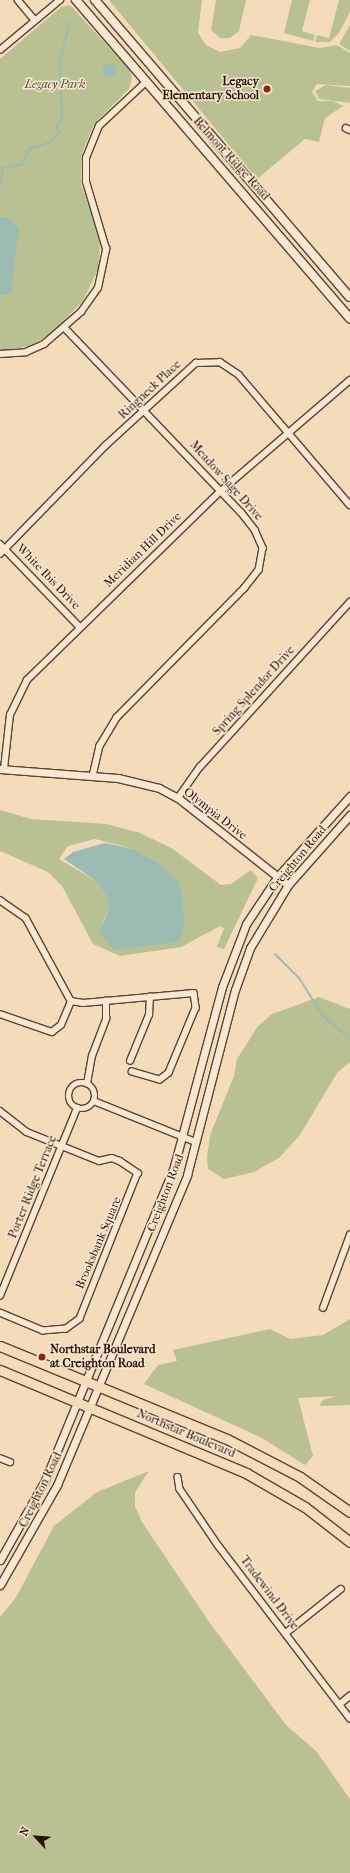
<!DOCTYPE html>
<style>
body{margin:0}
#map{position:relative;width:350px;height:1873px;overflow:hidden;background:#f4dcba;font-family:"IM FELL French Canon",serif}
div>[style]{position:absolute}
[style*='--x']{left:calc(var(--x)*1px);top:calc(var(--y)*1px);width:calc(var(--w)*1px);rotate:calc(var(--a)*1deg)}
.green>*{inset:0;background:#b9c192}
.water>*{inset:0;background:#9cbbb3}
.round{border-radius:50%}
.stream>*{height:2px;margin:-1px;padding:0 1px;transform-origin:1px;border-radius:1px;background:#9cbbb3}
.roads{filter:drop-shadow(1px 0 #5c4233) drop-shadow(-1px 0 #5c4233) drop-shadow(0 1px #5c4233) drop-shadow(0 -1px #5c4233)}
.minor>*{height:5.5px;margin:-2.75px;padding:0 2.75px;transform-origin:2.75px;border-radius:2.75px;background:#f8e8d2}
.minor>.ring{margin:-2.75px;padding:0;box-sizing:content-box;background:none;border:5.5px solid #f8e8d2;border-radius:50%}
.tertiary>*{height:7px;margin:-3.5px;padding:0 3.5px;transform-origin:3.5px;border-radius:3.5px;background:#f8e8d2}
.secondary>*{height:8px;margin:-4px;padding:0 4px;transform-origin:4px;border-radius:4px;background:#f8e8d2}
.primary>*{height:9px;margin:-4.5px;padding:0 4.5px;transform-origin:4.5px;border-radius:4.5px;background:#f4dcba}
.dots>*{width:11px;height:11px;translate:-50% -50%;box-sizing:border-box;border:2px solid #f8e8d2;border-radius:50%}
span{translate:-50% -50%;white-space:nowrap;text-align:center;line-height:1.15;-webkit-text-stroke:3px #f8e8d2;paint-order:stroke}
.poi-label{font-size:12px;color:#2a0f06;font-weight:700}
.right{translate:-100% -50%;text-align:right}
.left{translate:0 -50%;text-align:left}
.park-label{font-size:12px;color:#5c4d37;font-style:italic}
.street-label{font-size:12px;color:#2a0f06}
.north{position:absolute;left:16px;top:1817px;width:40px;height:40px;-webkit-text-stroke:3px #f8e8d2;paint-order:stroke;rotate:296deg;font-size:11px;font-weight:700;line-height:16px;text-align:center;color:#2a0f06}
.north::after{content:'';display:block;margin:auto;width:14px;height:18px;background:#2a0f06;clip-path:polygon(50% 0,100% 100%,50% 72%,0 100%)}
</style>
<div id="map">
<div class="green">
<div style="clip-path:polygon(109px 0,202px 0,198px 33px,206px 45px,220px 52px,240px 48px,251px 35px,320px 48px,337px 45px,350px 53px,350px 86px,317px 84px,312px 92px,318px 101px,333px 101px,343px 106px,325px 118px,319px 142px,305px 139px,257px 179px)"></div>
<div style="clip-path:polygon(216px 0,246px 0,239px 31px,230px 38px,220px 38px,211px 30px)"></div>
<div style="clip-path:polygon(292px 0,310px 0,302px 31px,315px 35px,313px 41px,284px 33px)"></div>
<div style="clip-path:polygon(339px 0,350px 0,350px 12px,339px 33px,330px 42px,315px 42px,317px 35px,329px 38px)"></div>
<div style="clip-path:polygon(70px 5px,130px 70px,132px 78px,129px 89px,94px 124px,82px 153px,81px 184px,100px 238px,99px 267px,83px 301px,52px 333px,30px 346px,0 351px,0 59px,61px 7px)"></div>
<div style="clip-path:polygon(350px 25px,350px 51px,339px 44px)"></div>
<div style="clip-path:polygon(326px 85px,350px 88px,350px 103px,319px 99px,315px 91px)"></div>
<div style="clip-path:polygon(evenodd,0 810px,31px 819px,107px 824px,140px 833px,173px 849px,221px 885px,231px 884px,251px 870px,258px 878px,224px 949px,217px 947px,224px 928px,220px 926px,181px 947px,120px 956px,93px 944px,62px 886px,48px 872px,0 851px,0 810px,95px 839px,134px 849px,162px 865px,102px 924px,109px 910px,106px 896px,96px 881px,59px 859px,68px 846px,95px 839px)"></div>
<div style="clip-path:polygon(319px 997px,350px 1009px,350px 1062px,337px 1073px,300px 1135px,279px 1158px,254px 1172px,224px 1179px,208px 1169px,207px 1157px,210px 1135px,234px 1076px,237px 1059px,258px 1026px,272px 1014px)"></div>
<div style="clip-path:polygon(350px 1319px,350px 1405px,319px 1406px,323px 1400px,337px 1396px,298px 1398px,313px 1456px,305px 1465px,262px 1438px,144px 1384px,158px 1365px,177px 1361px,173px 1350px,270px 1329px,290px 1339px,323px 1335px)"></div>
<div style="clip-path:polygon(149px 1471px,135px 1492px,135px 1506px,142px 1522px,207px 1619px,286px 1725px,317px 1752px,350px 1799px,350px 1873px,0 1873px,0 1617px,15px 1599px,54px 1526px,97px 1492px)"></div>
</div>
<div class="water">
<div class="round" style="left:102px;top:63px;width:14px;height:14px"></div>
<div style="clip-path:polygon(0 217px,7px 217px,19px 228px,11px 294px,0 295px)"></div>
<div style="clip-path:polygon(105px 843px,134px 849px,162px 865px,178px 881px,183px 899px,184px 926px,179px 942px,114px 950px,99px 932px,109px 910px,106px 896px,96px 881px,64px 859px,73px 852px)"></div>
</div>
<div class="stream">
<div style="--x:0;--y:183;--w:15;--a:-79"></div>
<div style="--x:3;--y:168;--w:20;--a:-11"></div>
<div style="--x:23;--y:164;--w:16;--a:-68"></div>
<div style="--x:29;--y:149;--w:23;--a:-18"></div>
<div style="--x:51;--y:142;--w:13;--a:-51"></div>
<div style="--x:59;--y:132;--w:7;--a:-117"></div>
<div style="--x:56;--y:126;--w:9;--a:-49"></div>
<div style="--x:62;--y:119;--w:58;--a:-92"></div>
<div style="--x:60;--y:61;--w:41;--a:-76"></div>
<div style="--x:275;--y:954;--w:34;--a:45"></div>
<div style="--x:299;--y:978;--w:45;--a:57.7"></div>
<div style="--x:323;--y:1016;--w:35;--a:40"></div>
</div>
<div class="roads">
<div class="minor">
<div style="--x:18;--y:0;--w:26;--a:50"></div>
<div style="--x:0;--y:50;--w:78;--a:-39.8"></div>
<div style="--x:346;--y:128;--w:4;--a:27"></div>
<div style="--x:64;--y:327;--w:256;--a:46.3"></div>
<div style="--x:241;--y:512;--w:23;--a:52"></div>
<div style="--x:255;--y:530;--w:20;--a:66"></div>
<div style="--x:263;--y:548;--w:22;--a:100"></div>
<div style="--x:259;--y:570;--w:23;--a:128"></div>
<div style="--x:245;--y:588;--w:182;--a:134.6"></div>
<div style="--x:117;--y:718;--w:33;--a:121"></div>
<div style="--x:100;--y:746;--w:31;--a:103"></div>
<div style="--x:0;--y:354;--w:26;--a:-4"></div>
<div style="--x:26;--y:352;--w:20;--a:-24"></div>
<div style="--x:44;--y:344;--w:49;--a:-40.9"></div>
<div style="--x:81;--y:312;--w:29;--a:-55"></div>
<div style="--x:98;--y:288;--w:40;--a:-78"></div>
<div style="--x:106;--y:249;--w:70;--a:-106.6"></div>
<div style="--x:86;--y:182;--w:24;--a:-90"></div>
<div style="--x:86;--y:158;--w:35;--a:-68"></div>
<div style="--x:99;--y:126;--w:64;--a:-43.1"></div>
<div style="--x:0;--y:544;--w:115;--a:46.1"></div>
<div style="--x:0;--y:554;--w:151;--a:-45.8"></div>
<div style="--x:105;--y:446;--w:123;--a:-42.4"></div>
<div style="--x:196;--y:363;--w:24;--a:-2"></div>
<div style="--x:220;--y:362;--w:23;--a:34"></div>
<div style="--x:239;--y:375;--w:171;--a:49.5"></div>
<div style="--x:4;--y:769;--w:54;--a:-83.7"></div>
<div style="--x:10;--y:715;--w:39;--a:-64"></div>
<div style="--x:27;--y:680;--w:271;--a:-44.3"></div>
<div style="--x:221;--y:491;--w:170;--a:-40.7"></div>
<div style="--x:178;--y:798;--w:38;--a:-55"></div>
<div style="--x:200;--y:767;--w:223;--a:-47.7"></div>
<div style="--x:0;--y:900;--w:32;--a:35"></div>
<div style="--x:26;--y:918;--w:94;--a:61.5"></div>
<div style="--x:71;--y:1001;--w:12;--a:9"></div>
<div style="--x:83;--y:1003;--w:111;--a:-5.1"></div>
<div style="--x:194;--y:993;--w:15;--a:82"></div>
<div style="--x:196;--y:1008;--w:70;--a:112.6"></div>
<div style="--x:169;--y:1073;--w:11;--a:142"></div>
<div style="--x:160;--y:1080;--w:29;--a:-164"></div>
<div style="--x:0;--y:1014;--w:55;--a:19.1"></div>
<div style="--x:52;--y:1032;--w:11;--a:-38"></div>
<div style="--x:61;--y:1025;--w:26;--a:-67"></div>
<div style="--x:130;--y:1061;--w:50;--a:-67.6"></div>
<div style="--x:149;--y:1015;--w:18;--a:-87"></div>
<div class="ring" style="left:69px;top:1083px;width:20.5px;height:20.5px"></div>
<div style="--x:87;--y:1084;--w:28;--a:-80"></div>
<div style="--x:92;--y:1056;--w:40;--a:-69"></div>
<div style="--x:106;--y:1019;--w:18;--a:-90"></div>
<div style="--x:94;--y:1101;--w:110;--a:21.9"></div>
<div style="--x:0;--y:1111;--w:34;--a:38"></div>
<div style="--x:27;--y:1132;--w:78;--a:21.9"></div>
<div style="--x:99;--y:1161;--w:13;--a:-13"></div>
<div style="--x:112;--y:1158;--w:9;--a:21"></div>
<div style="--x:120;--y:1161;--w:22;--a:34"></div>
<div style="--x:138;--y:1173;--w:157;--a:111.7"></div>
<div style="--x:80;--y:1319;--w:17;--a:144"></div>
<div style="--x:66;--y:1329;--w:23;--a:175"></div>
<div style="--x:43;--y:1331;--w:47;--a:-157.3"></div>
<div style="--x:0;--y:1296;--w:203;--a:-67.7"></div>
<div style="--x:323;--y:1308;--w:78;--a:-69.7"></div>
<div style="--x:0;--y:1458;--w:11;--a:22"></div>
<div style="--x:178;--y:1477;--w:12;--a:81"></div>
<div style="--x:180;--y:1489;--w:68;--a:55.8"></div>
<div style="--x:218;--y:1545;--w:218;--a:52.7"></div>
<div style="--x:286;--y:1633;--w:70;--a:-38.7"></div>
<div style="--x:340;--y:1704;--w:13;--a:-39"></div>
</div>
<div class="tertiary">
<div style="--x:0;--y:769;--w:118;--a:4.4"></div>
<div style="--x:118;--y:778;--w:42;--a:13.7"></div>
<div style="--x:159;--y:788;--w:21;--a:28"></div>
<div style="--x:178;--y:798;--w:140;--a:38.3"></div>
<div style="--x:0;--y:1560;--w:92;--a:-60.6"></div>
<div style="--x:45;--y:1480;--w:335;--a:-67.6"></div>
<div style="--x:173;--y:1170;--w:189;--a:-75"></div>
<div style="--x:222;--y:987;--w:67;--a:-69.1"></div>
<div style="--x:246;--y:924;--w:58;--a:-56.3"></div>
<div style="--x:278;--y:876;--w:108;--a:-48"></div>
<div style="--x:0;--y:1585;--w:115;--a:-60.3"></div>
<div style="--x:57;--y:1485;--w:336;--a:-67.2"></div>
<div style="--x:187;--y:1175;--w:191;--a:-75.5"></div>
<div style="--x:235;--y:990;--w:45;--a:-70.3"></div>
<div style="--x:250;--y:948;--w:74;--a:-58.9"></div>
<div style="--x:288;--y:885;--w:94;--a:-48.5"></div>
</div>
<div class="secondary">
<div style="--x:76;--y:0;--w:420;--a:49.3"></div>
<div style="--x:95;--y:0;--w:391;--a:49.4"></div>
</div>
<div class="primary">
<div style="--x:0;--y:1346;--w:245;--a:22.3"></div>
<div style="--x:227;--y:1439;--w:82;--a:27.5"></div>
<div style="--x:300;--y:1477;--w:61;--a:35"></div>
<div style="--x:0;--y:1370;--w:267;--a:22.7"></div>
<div style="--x:246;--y:1473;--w:68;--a:30"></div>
<div style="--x:305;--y:1507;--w:57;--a:37.9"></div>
</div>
</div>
<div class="dots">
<div style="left:267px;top:89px;background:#8f2418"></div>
<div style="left:42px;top:1357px;background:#8f2418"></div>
</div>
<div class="poi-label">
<span class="right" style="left:259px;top:89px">Legacy<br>Elementary School</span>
<span class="left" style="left:50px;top:1357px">Northstar Boulevard<br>at Creighton Road</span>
</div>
<div class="park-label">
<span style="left:55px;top:85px">Legacy Park</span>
</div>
<div class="street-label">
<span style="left:231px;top:159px;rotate:48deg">Belmont Ridge Road</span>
<span style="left:150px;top:390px;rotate:-43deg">Ringneck Place</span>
<span style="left:226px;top:481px;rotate:48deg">Meadow Sage Drive</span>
<span style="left:143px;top:550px;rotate:-44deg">Meridian Hill Drive</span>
<span style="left:48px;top:577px;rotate:46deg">White Ibis Drive</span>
<span style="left:254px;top:691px;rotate:-48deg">Spring Splendor Drive</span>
<span style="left:215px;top:814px;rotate:38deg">Olympia Drive</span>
<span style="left:298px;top:859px;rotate:-50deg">Creighton Road</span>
<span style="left:33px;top:1187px;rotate:-68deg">Porter Ridge Terrace</span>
<span style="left:166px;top:1193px;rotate:-69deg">Creighton Road</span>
<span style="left:99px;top:1243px;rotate:-67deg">Brooksbank Square</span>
<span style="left:186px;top:1434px;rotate:23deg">Northstar Boulevard</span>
<span style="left:41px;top:1490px;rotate:-64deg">Creighton Road</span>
<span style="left:269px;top:1593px;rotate:53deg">Tradewind Drive</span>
</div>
<div class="north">N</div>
</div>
